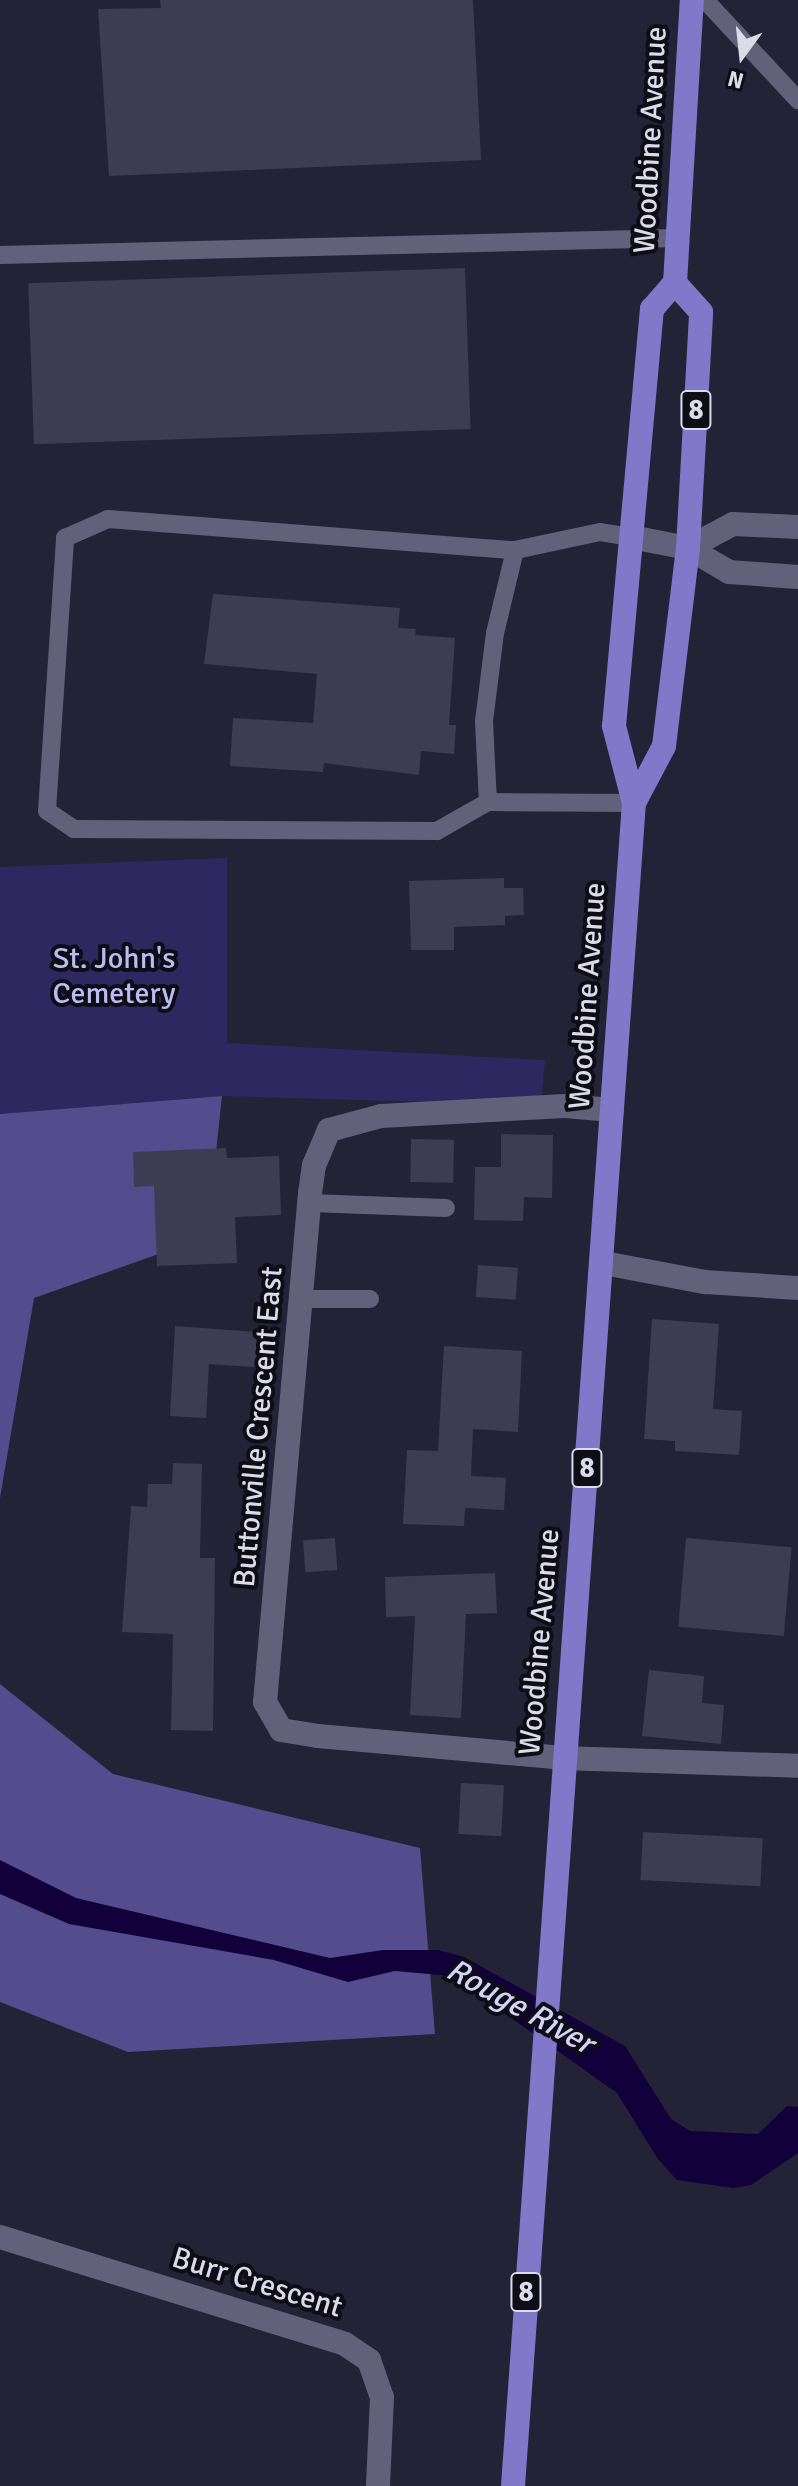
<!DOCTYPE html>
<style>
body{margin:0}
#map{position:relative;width:798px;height:2486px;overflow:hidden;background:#242237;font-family:Signika,sans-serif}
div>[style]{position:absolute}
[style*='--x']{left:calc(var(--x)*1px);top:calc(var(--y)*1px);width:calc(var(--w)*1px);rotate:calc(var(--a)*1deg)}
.green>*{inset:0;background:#2f275f}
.forest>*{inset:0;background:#534c8d}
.water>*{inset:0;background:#12003a}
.building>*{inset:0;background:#3d3c52;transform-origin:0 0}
.lane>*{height:18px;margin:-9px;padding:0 9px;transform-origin:9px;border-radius:9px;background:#626179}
.street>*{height:24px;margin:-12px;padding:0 12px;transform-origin:12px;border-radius:12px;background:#626179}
.primary>*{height:24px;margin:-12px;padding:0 12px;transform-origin:12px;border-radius:12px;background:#8178c9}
span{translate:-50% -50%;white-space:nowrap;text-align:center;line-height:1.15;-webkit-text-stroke:8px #0e0d16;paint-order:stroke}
.shield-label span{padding:2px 6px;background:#0e0d16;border:2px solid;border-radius:6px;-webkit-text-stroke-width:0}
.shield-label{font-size:28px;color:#dbdbe9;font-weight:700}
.street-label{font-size:30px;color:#dbdbe9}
.park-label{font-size:30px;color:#bdbbf4}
.water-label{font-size:32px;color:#d4d3fa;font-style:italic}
.north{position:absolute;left:702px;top:16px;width:80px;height:80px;-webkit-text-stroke:6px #0e0d16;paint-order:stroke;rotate:195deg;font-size:22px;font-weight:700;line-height:32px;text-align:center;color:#dbdbe9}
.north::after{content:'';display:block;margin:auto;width:28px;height:36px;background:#dbdbe9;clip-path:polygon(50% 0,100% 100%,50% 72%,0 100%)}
</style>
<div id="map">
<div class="green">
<div style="clip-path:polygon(227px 858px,227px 1043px,545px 1060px,541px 1105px,222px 1096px,0 1114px,0 867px)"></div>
</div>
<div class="forest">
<div style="clip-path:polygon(222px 1096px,207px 1237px,34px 1298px,0 1498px,0 1114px)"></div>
<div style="clip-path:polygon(0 1684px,113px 1774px,420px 1848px,435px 2034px,128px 2052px,0 2002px)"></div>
</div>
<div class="water">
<div style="clip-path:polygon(0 1860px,76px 1898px,330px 1958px,383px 1950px,438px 1950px,464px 1957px,625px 2046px,671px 2119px,690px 2131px,758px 2134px,787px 2106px,798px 2107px,798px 2153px,751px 2185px,733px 2188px,677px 2180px,658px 2159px,617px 2093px,452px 1976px,395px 1971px,348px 1982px,274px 1960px,69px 1924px,0 1894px)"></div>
</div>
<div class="building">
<div style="clip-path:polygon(160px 0,473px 0,481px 160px,109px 176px,98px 9px,161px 8px)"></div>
<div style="left:465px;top:268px;width:161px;height:437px;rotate:88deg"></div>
<div style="clip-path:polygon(213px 594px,400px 608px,398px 628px,416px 629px,415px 635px,455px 638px,449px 725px,456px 725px,454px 754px,421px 751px,419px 775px,324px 763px,323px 772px,230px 766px,233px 718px,313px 723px,317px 674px,204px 664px)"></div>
<div style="clip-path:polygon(504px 878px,504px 888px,523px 888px,524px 915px,505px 916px,505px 925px,454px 927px,454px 950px,411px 950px,409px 881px)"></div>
<div style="clip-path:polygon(501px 1134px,553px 1135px,552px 1198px,524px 1197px,523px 1221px,474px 1220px,475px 1167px,501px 1167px)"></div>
<div style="left:411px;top:1139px;width:43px;height:43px;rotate:1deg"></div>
<div style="clip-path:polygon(226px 1148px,227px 1158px,279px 1156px,281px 1215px,235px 1217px,237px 1263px,157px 1266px,154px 1186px,134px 1187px,133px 1152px)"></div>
<div style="left:478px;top:1265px;width:40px;height:32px;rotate:4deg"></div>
<div style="clip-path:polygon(652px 1319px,719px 1324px,713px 1409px,742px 1411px,739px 1455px,675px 1451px,675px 1441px,644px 1439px)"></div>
<div style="clip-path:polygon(175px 1326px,271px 1333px,268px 1368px,209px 1364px,206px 1418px,170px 1416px)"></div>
<div style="clip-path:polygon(444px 1346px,522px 1351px,518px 1432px,473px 1429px,471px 1476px,506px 1478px,504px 1510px,465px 1508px,464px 1526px,403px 1524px,407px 1450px,438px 1451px)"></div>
<div style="clip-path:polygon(173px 1463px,202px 1464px,200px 1558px,215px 1558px,213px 1731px,171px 1730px,173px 1634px,122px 1632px,131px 1506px,147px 1507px,148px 1484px,172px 1484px)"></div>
<div style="left:335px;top:1538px;width:32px;height:32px;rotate:86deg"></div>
<div style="left:686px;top:1538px;width:106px;height:89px;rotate:5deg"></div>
<div style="clip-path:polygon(495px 1573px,497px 1613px,466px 1614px,461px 1718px,410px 1715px,415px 1616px,386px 1617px,385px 1577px)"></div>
<div style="clip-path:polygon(649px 1670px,704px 1676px,702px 1703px,724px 1705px,721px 1744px,642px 1736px)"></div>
<div style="left:461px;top:1783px;width:43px;height:51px;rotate:3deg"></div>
<div style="left:643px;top:1832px;width:120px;height:48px;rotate:3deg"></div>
</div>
<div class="lane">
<div style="--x:705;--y:0;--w:137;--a:47.1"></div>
<div style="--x:0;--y:255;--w:677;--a:-1.44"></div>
<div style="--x:631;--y:537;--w:31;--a:-171"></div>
<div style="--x:600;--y:532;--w:87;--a:168"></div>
<div style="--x:515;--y:550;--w:85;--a:103.5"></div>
<div style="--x:495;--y:633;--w:89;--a:97.1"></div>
<div style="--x:484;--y:721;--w:81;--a:87.2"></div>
<div style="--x:488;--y:802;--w:146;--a:0.4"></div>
<div style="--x:488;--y:802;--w:59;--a:150.4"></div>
<div style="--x:437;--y:831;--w:363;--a:-179.7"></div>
<div style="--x:74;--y:829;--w:32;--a:-146"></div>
<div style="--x:47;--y:811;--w:274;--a:-86.2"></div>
<div style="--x:65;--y:538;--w:47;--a:-23.8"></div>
<div style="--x:108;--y:519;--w:408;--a:4.4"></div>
<div style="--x:310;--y:1203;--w:136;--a:2.1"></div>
<div style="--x:302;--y:1299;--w:68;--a:0"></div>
</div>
<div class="street">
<div style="--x:631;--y:537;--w:58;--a:10.9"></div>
<div style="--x:688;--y:548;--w:48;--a:30.3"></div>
<div style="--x:729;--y:572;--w:69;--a:4.1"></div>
<div style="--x:688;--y:548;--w:51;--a:-28.1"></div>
<div style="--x:733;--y:524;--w:65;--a:2.6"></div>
<div style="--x:612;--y:1110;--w:47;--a:-175.1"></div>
<div style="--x:565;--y:1106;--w:184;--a:176.9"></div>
<div style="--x:381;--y:1116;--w:54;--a:164.9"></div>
<div style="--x:329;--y:1130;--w:38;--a:113"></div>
<div style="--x:314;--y:1165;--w:28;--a:98"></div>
<div style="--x:310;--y:1193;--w:511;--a:95.05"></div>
<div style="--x:265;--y:1702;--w:32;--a:60"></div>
<div style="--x:281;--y:1730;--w:37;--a:9"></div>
<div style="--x:318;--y:1736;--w:246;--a:5.1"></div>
<div style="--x:563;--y:1758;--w:235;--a:1.9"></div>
<div style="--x:604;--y:1263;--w:103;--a:10.7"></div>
<div style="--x:705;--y:1282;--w:93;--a:3.7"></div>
<div style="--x:0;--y:2237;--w:361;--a:17.2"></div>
<div style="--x:345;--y:2344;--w:29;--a:34"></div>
<div style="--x:369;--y:2360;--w:39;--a:71"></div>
<div style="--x:382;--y:2397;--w:89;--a:92.6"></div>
</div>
<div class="primary">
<div style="--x:634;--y:803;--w:64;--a:-62.2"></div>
<div style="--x:664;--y:746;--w:199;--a:-83.1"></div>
<div style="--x:688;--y:548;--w:236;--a:-86.8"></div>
<div style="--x:701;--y:312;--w:39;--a:-132"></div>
<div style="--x:513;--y:2486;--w:1687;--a:-85.89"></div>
<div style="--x:634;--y:803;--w:80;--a:-104.6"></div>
<div style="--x:614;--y:726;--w:419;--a:-84.8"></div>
<div style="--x:652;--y:309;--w:35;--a:-49"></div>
<div style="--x:675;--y:283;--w:284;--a:-86.6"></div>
</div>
<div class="shield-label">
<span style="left:696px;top:410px">8</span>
<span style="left:587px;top:1468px">8</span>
<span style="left:526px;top:2292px">8</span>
</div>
<div class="street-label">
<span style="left:651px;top:140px;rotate:-87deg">Woodbine Avenue</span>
<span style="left:588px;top:996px;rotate:-86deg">Woodbine Avenue</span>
<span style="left:259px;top:1427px;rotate:-85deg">Buttonville Crescent East</span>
<span style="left:540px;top:1642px;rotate:-85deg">Woodbine Avenue</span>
<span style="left:257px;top:2283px;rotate:17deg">Burr Crescent</span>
</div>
<div class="park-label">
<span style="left:114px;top:976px">St. John's<br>Cemetery</span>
</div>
<div class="water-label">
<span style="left:520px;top:2007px;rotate:29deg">Rouge River</span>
</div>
<div class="north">N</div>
</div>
